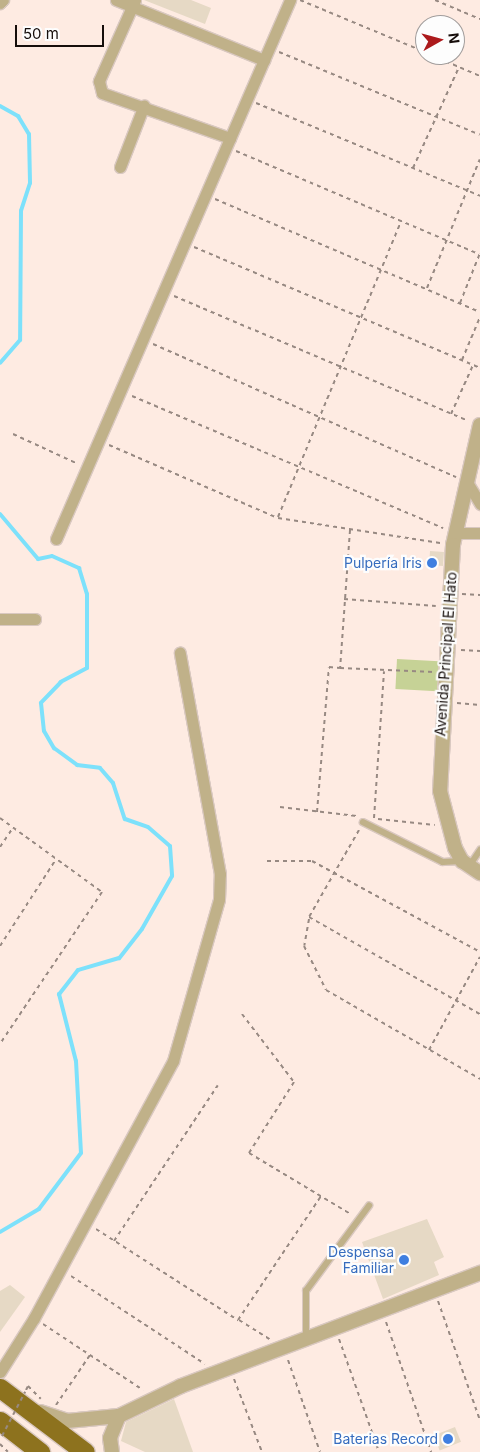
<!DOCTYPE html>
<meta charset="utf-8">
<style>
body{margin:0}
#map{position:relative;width:480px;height:1452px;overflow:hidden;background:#feebe2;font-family:Inter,sans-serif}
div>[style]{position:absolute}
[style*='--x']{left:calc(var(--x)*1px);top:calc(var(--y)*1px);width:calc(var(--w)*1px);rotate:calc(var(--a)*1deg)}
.green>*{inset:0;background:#c6d296;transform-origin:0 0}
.stream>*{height:4px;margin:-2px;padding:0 2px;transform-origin:2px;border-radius:2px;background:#7de1fb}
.building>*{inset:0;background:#e6d9c5;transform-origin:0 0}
.path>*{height:2px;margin-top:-1px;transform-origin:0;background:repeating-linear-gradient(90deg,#978982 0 4px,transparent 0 8px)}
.roads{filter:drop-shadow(1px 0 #d9c8c0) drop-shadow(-1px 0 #d9c8c0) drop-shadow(0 1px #d9c8c0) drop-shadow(0 -1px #d9c8c0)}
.service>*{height:5.5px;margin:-2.75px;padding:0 2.75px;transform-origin:2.75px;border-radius:2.75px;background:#c0b189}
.minor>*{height:11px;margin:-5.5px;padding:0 5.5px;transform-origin:5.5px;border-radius:5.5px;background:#c0b189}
.tertiary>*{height:14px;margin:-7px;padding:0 7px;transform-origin:7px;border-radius:7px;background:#c0b189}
.trunk>*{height:19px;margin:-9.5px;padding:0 9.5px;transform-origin:9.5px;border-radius:9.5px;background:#8d721e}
.path-bridge>*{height:2px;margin-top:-1px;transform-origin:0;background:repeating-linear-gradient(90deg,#978982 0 4px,transparent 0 8px)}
.dots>*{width:14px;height:14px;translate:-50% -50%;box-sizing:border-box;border:2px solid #fdfdfd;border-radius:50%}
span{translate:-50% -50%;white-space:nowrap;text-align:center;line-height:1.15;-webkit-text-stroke:4.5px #fdfdfd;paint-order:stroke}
.shop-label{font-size:14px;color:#366cbe}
.right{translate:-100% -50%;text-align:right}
.street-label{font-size:14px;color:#160e0b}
.north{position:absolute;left:415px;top:15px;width:50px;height:50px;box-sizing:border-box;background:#fdfdfd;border:1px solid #a19d9c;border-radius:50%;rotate:83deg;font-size:14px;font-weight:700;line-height:20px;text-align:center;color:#160e0b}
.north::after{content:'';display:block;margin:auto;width:18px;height:22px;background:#ac1a1c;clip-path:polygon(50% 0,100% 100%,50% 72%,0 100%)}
.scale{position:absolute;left:15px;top:25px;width:89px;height:22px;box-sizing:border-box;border:2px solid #160e0b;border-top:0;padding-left:6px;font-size:15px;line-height:18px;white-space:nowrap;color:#160e0b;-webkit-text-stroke:4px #fdfdfd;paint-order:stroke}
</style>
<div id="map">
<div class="green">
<div style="left:397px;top:659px;width:42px;height:30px;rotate:3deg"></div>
</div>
<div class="stream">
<div style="--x:0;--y:106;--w:21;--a:29"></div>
<div style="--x:18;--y:116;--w:21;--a:59"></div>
<div style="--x:29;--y:134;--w:49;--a:88.8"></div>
<div style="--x:30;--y:183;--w:29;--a:108"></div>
<div style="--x:21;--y:211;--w:129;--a:90.4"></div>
<div style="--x:20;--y:340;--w:30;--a:131"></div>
<div style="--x:0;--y:514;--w:59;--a:49.8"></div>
<div style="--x:38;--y:559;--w:14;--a:-12"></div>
<div style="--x:52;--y:556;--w:30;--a:24"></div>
<div style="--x:79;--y:568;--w:27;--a:73"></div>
<div style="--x:87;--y:594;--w:74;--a:90"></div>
<div style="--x:87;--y:668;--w:30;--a:152"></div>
<div style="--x:61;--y:682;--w:29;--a:134"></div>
<div style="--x:41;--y:703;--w:28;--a:84"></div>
<div style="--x:44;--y:731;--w:20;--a:60"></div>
<div style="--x:54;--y:748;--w:29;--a:36"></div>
<div style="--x:77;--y:765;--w:23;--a:7"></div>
<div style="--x:100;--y:768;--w:20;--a:49"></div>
<div style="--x:113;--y:783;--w:38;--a:72"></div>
<div style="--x:125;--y:819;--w:24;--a:19"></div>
<div style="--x:148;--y:827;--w:29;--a:41"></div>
<div style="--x:170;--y:846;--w:30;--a:86"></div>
<div style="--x:172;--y:876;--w:61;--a:119.5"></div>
<div style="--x:142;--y:929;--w:37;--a:128"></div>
<div style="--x:119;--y:958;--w:43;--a:163.7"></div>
<div style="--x:78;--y:970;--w:31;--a:128"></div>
<div style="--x:59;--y:994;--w:69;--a:75.8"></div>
<div style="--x:76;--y:1061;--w:92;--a:86.9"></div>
<div style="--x:81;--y:1153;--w:70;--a:126.9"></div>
<div style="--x:39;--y:1209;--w:45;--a:149.5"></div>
</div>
<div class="building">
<div style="clip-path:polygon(144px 0,191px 0,211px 8px,205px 24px)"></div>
<div style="left:430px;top:551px;width:14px;height:14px;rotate:4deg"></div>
<div style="clip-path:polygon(427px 1219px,444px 1257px,434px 1262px,439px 1275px,383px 1299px,362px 1242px)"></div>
<div style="clip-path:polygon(10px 1285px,25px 1297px,0 1332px,0 1291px)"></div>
<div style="clip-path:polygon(174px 1399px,193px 1452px,145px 1452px,121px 1441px,126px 1422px)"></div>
<div style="left:455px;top:1427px;width:16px;height:23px;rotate:68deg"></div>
</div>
<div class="path">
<div style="--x:300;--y:0;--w:135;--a:22.6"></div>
<div style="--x:435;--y:0;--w:49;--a:22.9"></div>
<div style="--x:279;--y:52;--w:217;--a:22.4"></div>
<div style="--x:431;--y:55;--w:53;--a:23.2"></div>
<div style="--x:256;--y:103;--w:243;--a:22.5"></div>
<div style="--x:236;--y:151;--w:264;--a:23"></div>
<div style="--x:413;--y:168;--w:111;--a:-65.5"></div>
<div style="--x:215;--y:199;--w:288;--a:23.1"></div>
<div style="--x:194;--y:247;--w:311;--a:22.9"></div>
<div style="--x:427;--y:288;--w:139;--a:-67.7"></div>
<div style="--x:174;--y:296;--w:319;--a:23"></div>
<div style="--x:460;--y:303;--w:54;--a:-68.2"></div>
<div style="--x:153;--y:344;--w:331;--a:23.7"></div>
<div style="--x:462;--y:360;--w:47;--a:-67.3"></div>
<div style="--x:132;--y:396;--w:338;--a:23"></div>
<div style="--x:451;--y:414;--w:54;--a:-65.8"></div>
<div style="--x:13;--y:434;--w:69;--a:24.7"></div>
<div style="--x:109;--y:445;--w:184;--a:23.4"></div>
<div style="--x:278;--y:518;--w:164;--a:8.8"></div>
<div style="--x:278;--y:517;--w:321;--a:-67.4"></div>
<div style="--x:350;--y:530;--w:138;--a:94.1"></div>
<div style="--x:340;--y:668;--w:94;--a:2.4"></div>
<div style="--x:462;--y:594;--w:18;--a:3"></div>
<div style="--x:344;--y:599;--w:92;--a:4.4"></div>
<div style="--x:461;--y:650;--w:19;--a:3"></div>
<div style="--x:457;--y:703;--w:23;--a:5"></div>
<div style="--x:280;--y:807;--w:77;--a:6.8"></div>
<div style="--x:317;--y:812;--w:145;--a:-85.3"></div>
<div style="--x:329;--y:667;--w:11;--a:5"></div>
<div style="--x:0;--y:818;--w:126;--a:36"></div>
<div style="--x:102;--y:892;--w:183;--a:123.9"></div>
<div style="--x:374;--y:818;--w:147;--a:-86.1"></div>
<div style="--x:378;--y:819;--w:57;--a:6"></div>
<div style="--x:359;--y:830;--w:100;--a:119.9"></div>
<div style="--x:309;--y:917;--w:197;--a:29.6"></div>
<div style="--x:0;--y:847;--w:23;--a:-56"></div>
<div style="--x:267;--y:861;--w:45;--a:0"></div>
<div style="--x:312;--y:861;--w:191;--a:28.4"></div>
<div style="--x:309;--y:919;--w:27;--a:100"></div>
<div style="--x:304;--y:946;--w:49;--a:63.4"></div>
<div style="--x:326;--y:990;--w:178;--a:30"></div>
<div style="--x:0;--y:946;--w:103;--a:-57.2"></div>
<div style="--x:242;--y:1014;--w:86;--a:52.6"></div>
<div style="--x:294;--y:1082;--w:84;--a:122.4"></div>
<div style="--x:249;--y:1153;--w:117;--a:31"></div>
<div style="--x:429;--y:1050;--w:106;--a:-61.3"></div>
<div style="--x:96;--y:1229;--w:169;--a:32.7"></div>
<div style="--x:238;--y:1320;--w:149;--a:-56.2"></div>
<div style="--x:114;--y:1241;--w:187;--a:-56.3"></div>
<div style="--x:71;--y:1276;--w:160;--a:33.3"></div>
<div style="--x:438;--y:1301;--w:126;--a:70.6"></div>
<div style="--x:239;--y:1320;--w:36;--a:32"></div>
<div style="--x:386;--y:1322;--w:138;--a:70.9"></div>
<div style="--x:43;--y:1324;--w:120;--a:33.4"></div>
<div style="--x:339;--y:1339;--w:120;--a:70.5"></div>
<div style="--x:288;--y:1360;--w:97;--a:70.8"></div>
<div style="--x:234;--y:1379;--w:78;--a:69"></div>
<div style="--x:26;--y:1390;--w:4;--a:-63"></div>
<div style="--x:28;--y:1386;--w:18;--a:45"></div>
<div style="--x:56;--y:1405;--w:60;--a:-55.8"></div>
<div style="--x:0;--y:1444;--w:11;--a:45"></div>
</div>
<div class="roads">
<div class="service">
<div style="--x:363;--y:822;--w:89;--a:26.6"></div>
<div style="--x:443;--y:862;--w:18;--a:-3"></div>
<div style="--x:470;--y:865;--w:18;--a:-56"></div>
<div style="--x:306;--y:1338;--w:47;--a:-90"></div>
<div style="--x:306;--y:1291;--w:106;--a:-53.5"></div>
</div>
<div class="minor">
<div style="--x:116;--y:0;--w:160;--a:22.1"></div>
<div style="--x:135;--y:0;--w:89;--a:114"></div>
<div style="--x:99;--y:81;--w:12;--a:76"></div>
<div style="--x:102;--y:93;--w:136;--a:19.4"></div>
<div style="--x:0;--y:3;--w:4;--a:-45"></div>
<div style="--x:120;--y:167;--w:66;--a:-68.8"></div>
<div style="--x:467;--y:482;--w:26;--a:59"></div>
<div style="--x:454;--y:533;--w:26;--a:0"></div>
<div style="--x:56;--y:539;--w:588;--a:-66.53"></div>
<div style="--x:0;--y:619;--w:35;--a:0"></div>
<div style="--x:0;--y:1372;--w:64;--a:-57.8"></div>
<div style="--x:34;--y:1318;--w:292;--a:-61.6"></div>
<div style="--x:173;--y:1061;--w:168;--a:-74.1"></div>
<div style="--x:219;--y:899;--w:25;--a:-88"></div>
<div style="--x:220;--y:874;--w:225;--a:-100.3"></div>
</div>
<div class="tertiary">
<div style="--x:480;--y:425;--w:123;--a:102.7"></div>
<div style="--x:453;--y:545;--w:246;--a:93"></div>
<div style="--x:440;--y:791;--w:59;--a:75.3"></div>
<div style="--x:455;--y:848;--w:15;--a:62"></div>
<div style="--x:462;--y:861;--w:22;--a:34"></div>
<div style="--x:40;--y:1412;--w:28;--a:18"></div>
<div style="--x:67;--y:1421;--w:52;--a:-5.5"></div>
<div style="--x:119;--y:1416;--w:69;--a:-25.8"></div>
<div style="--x:181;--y:1386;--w:320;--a:-20.7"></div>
<div style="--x:112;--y:1452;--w:14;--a:-98"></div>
<div style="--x:110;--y:1438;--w:24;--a:-68"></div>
</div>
<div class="trunk">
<div style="--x:0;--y:1388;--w:106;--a:37"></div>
<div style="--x:0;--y:1421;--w:51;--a:37.8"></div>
</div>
</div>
<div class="path-bridge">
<div style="--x:2;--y:1436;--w:50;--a:-62.4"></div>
</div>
<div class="dots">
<div style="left:432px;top:563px;background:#3f7fe0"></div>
<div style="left:404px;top:1260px;background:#3f7fe0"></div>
<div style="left:448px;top:1439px;background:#3f7fe0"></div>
</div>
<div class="shop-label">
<span class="right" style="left:422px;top:563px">Pulpería Iris</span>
<span class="right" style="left:394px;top:1260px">Despensa<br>Familiar</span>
<span class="right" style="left:438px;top:1439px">Baterias Record</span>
</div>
<div class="street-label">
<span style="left:446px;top:654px;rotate:-86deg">Avenida Principal El Hato</span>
</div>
<div class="north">N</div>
<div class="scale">50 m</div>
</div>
